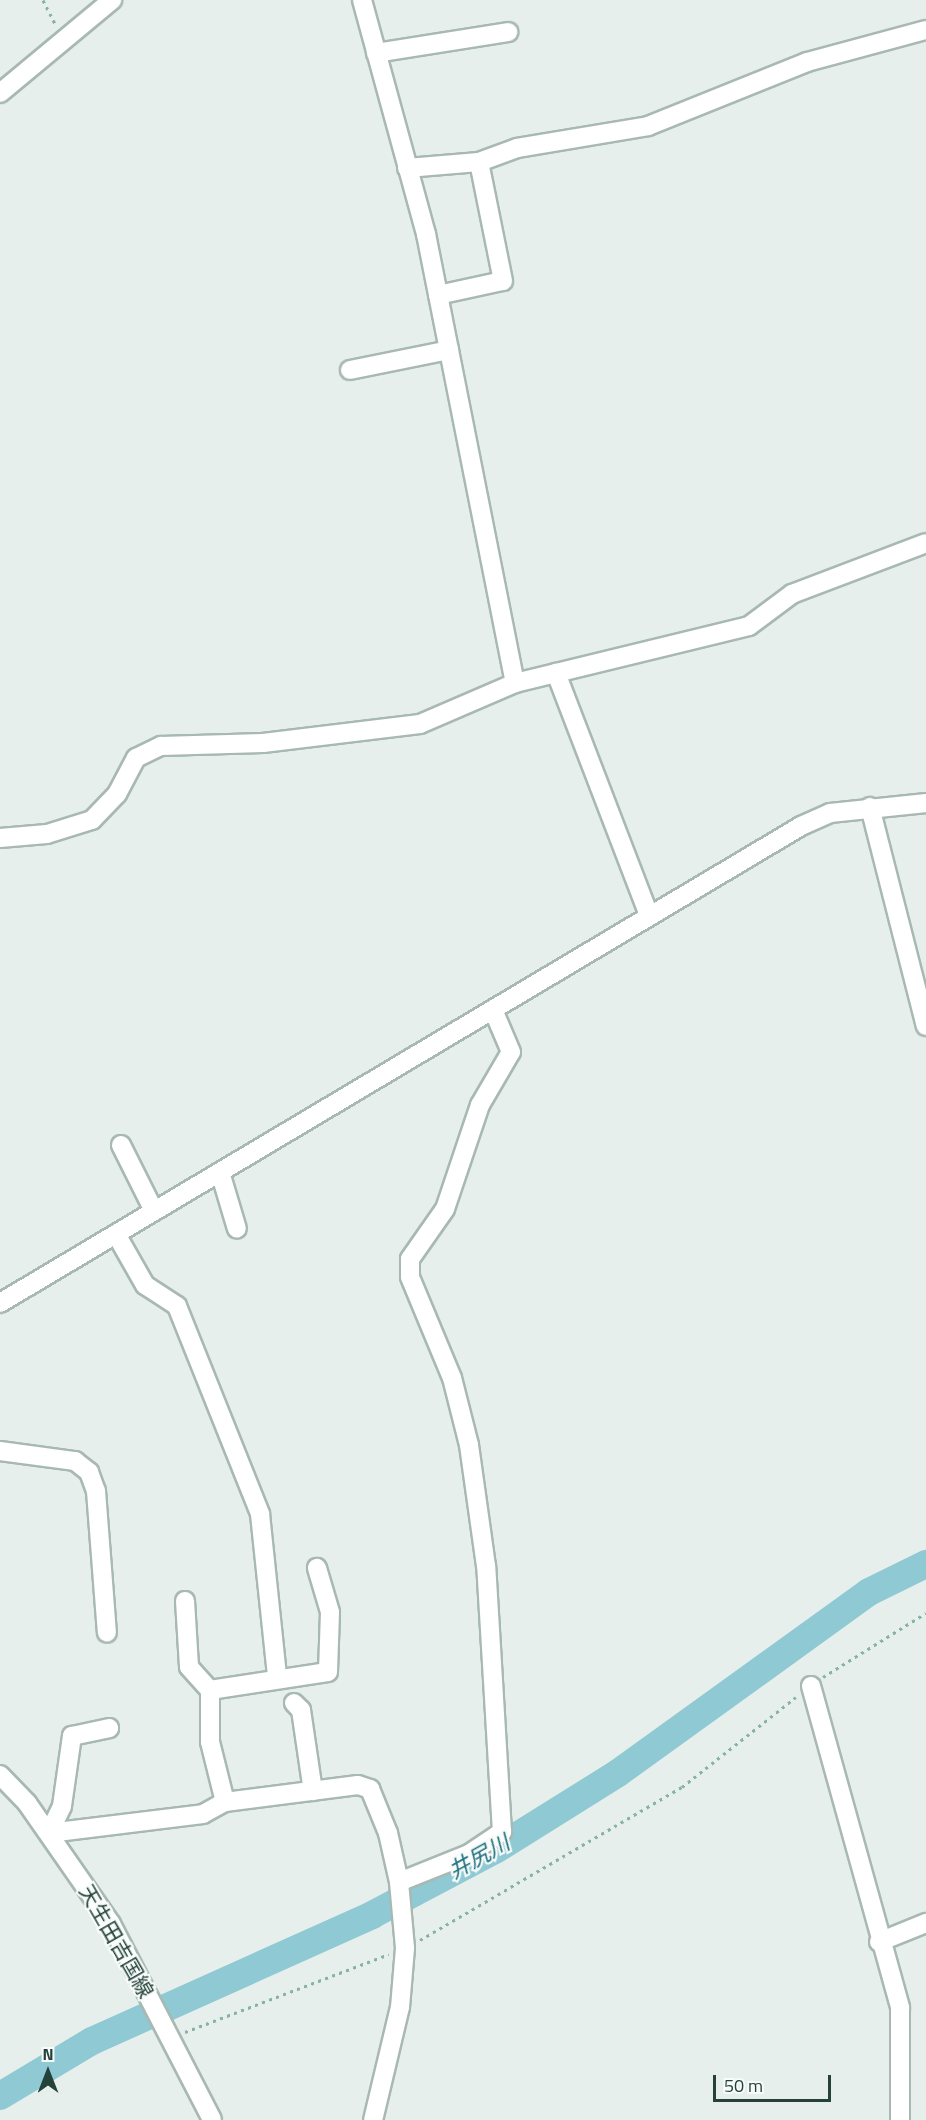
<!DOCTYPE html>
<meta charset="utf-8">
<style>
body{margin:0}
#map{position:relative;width:926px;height:2120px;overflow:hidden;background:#e6efeb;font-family:"Titillium Web","Noto Sans JP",sans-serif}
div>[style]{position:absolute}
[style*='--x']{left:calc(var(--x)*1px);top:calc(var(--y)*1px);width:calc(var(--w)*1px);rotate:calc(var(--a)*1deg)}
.river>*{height:28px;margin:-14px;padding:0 14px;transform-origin:14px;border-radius:14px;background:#8ec9d4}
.path>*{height:3px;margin-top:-1.5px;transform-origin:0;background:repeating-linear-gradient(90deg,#86b3a5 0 3px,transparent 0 7.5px)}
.roads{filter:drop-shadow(2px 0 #a8b8b2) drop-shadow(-2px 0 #a8b8b2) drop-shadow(0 2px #a8b8b2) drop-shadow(0 -2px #a8b8b2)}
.minor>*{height:18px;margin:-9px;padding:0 9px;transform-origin:9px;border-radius:9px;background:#fff}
.secondary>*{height:18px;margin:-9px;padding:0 9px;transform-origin:9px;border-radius:9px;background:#fff}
span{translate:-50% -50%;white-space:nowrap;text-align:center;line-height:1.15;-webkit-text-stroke:4.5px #f7fbf9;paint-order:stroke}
.street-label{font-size:21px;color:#24423a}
.water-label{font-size:22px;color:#1c6f80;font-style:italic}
.north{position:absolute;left:18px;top:2042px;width:60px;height:60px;-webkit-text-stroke:4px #f7fbf9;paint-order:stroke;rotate:0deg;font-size:16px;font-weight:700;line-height:24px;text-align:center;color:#24423a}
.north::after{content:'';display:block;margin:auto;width:21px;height:27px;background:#24423a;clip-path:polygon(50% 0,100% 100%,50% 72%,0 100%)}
.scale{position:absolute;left:713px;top:2075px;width:118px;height:27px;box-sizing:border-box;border:3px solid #24423a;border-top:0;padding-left:8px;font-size:18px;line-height:21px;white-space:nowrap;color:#24423a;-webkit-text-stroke:4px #f7fbf9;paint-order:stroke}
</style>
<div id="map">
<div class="river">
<div style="--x:0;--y:2096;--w:107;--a:-30.9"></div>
<div style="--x:92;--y:2041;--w:307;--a:-24.2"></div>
<div style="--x:372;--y:1915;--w:139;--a:-27.9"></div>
<div style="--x:495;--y:1850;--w:145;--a:-32"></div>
<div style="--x:618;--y:1773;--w:309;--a:-35.8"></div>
<div style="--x:869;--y:1592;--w:64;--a:-26.2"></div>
</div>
<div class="path">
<div style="--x:43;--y:0;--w:28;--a:63"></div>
<div style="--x:823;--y:1677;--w:121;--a:-31.9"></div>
<div style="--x:420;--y:1940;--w:303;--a:-30.3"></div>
<div style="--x:682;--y:1787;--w:145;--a:-38.3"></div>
<div style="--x:185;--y:2032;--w:218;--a:-20.9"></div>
</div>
<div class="roads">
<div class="minor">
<div style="--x:362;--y:0;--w:243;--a:74.7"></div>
<div style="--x:426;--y:234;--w:458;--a:78.8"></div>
<div style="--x:376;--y:53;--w:134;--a:-9"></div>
<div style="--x:0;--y:93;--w:146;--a:-39.7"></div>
<div style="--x:407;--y:168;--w:72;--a:-4.8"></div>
<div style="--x:479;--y:162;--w:40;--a:-20.2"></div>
<div style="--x:517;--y:148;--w:133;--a:-9.5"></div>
<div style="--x:648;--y:126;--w:171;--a:-21.9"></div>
<div style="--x:807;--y:62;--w:123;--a:-15.1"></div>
<div style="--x:438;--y:295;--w:66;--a:-12.2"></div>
<div style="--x:503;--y:281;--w:121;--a:-101.4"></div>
<div style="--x:350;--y:370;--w:101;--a:-11.4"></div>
<div style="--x:556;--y:673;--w:259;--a:69"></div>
<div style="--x:870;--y:807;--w:226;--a:75.7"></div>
<div style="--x:0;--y:838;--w:47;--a:-4.9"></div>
<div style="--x:47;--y:834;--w:47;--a:-17.3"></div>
<div style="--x:92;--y:820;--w:36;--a:-46"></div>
<div style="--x:117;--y:794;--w:41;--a:-62.2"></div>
<div style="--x:136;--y:758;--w:28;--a:-26"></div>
<div style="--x:161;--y:746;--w:102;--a:-1.7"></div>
<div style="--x:263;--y:743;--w:158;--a:-6.9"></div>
<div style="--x:420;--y:724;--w:103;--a:-23.3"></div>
<div style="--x:515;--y:683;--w:241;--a:-13.7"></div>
<div style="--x:749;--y:626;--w:54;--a:-36.7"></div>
<div style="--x:792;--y:594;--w:143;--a:-20.8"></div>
<div style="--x:121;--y:1145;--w:74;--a:63.4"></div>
<div style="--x:220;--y:1172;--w:59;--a:73.4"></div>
<div style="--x:116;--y:1234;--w:59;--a:60.4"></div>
<div style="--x:145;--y:1285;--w:38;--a:33"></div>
<div style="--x:177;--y:1306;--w:224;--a:68.2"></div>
<div style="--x:260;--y:1514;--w:164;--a:84"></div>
<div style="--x:0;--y:1303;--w:932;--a:-30.77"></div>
<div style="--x:801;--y:826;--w:32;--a:-24"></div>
<div style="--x:830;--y:813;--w:97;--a:-5.9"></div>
<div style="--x:0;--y:1451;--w:76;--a:7.6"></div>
<div style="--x:75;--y:1461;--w:18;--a:38"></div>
<div style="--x:89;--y:1472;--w:20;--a:70"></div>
<div style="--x:96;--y:1491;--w:142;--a:85.6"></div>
<div style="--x:185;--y:1601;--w:66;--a:86.5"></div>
<div style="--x:189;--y:1667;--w:31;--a:48"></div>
<div style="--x:811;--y:1686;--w:334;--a:74.5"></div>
<div style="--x:900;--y:2008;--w:112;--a:90"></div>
<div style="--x:294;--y:1703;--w:10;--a:45"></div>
<div style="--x:301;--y:1710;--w:82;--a:81.6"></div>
<div style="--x:225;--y:1802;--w:62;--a:-104"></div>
<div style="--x:210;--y:1742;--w:52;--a:-90"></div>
<div style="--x:210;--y:1690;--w:119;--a:-8.7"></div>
<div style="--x:328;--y:1672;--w:60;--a:-88.1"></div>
<div style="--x:330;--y:1612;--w:46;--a:-106.5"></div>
<div style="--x:49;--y:1833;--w:155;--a:-7"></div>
<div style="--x:203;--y:1814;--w:25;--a:-29"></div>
<div style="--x:225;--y:1802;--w:134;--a:-7.3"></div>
<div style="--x:358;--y:1785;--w:13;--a:18"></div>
<div style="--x:370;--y:1789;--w:48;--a:67.8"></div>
<div style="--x:388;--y:1833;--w:50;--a:77.3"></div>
<div style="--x:399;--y:1882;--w:66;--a:84.8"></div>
<div style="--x:405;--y:1948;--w:59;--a:94.8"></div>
<div style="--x:400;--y:2007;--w:116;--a:103.4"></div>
<div style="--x:49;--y:1833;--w:30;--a:-64"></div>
<div style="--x:62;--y:1806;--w:71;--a:-81.9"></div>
<div style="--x:72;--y:1736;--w:38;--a:-12"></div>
<div style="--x:399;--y:1882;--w:75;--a:-21.8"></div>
<div style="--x:469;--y:1854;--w:40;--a:-34"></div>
<div style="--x:502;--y:1832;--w:266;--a:-93.4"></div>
<div style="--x:486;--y:1566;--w:122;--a:-98"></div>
<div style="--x:469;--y:1445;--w:69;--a:-104.2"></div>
<div style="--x:452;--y:1378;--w:109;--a:-112.6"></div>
<div style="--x:410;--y:1277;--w:18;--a:-90"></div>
<div style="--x:410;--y:1259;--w:61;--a:-55"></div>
<div style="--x:445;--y:1209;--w:110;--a:-71.4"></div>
<div style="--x:480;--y:1105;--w:61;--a:-59.7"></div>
<div style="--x:511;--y:1052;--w:43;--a:-113"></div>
<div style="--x:879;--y:1942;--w:51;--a:-22"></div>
</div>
<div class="secondary">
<div style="--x:0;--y:1775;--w:39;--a:46"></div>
<div style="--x:27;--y:1803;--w:147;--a:55.2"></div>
<div style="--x:111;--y:1924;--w:220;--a:62.7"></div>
</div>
</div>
<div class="street-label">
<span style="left:117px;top:1941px;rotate:60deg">天生田吉国線</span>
</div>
<div class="water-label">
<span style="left:479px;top:1857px;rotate:-29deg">井尻川</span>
</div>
<div class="north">N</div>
<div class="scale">50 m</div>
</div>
